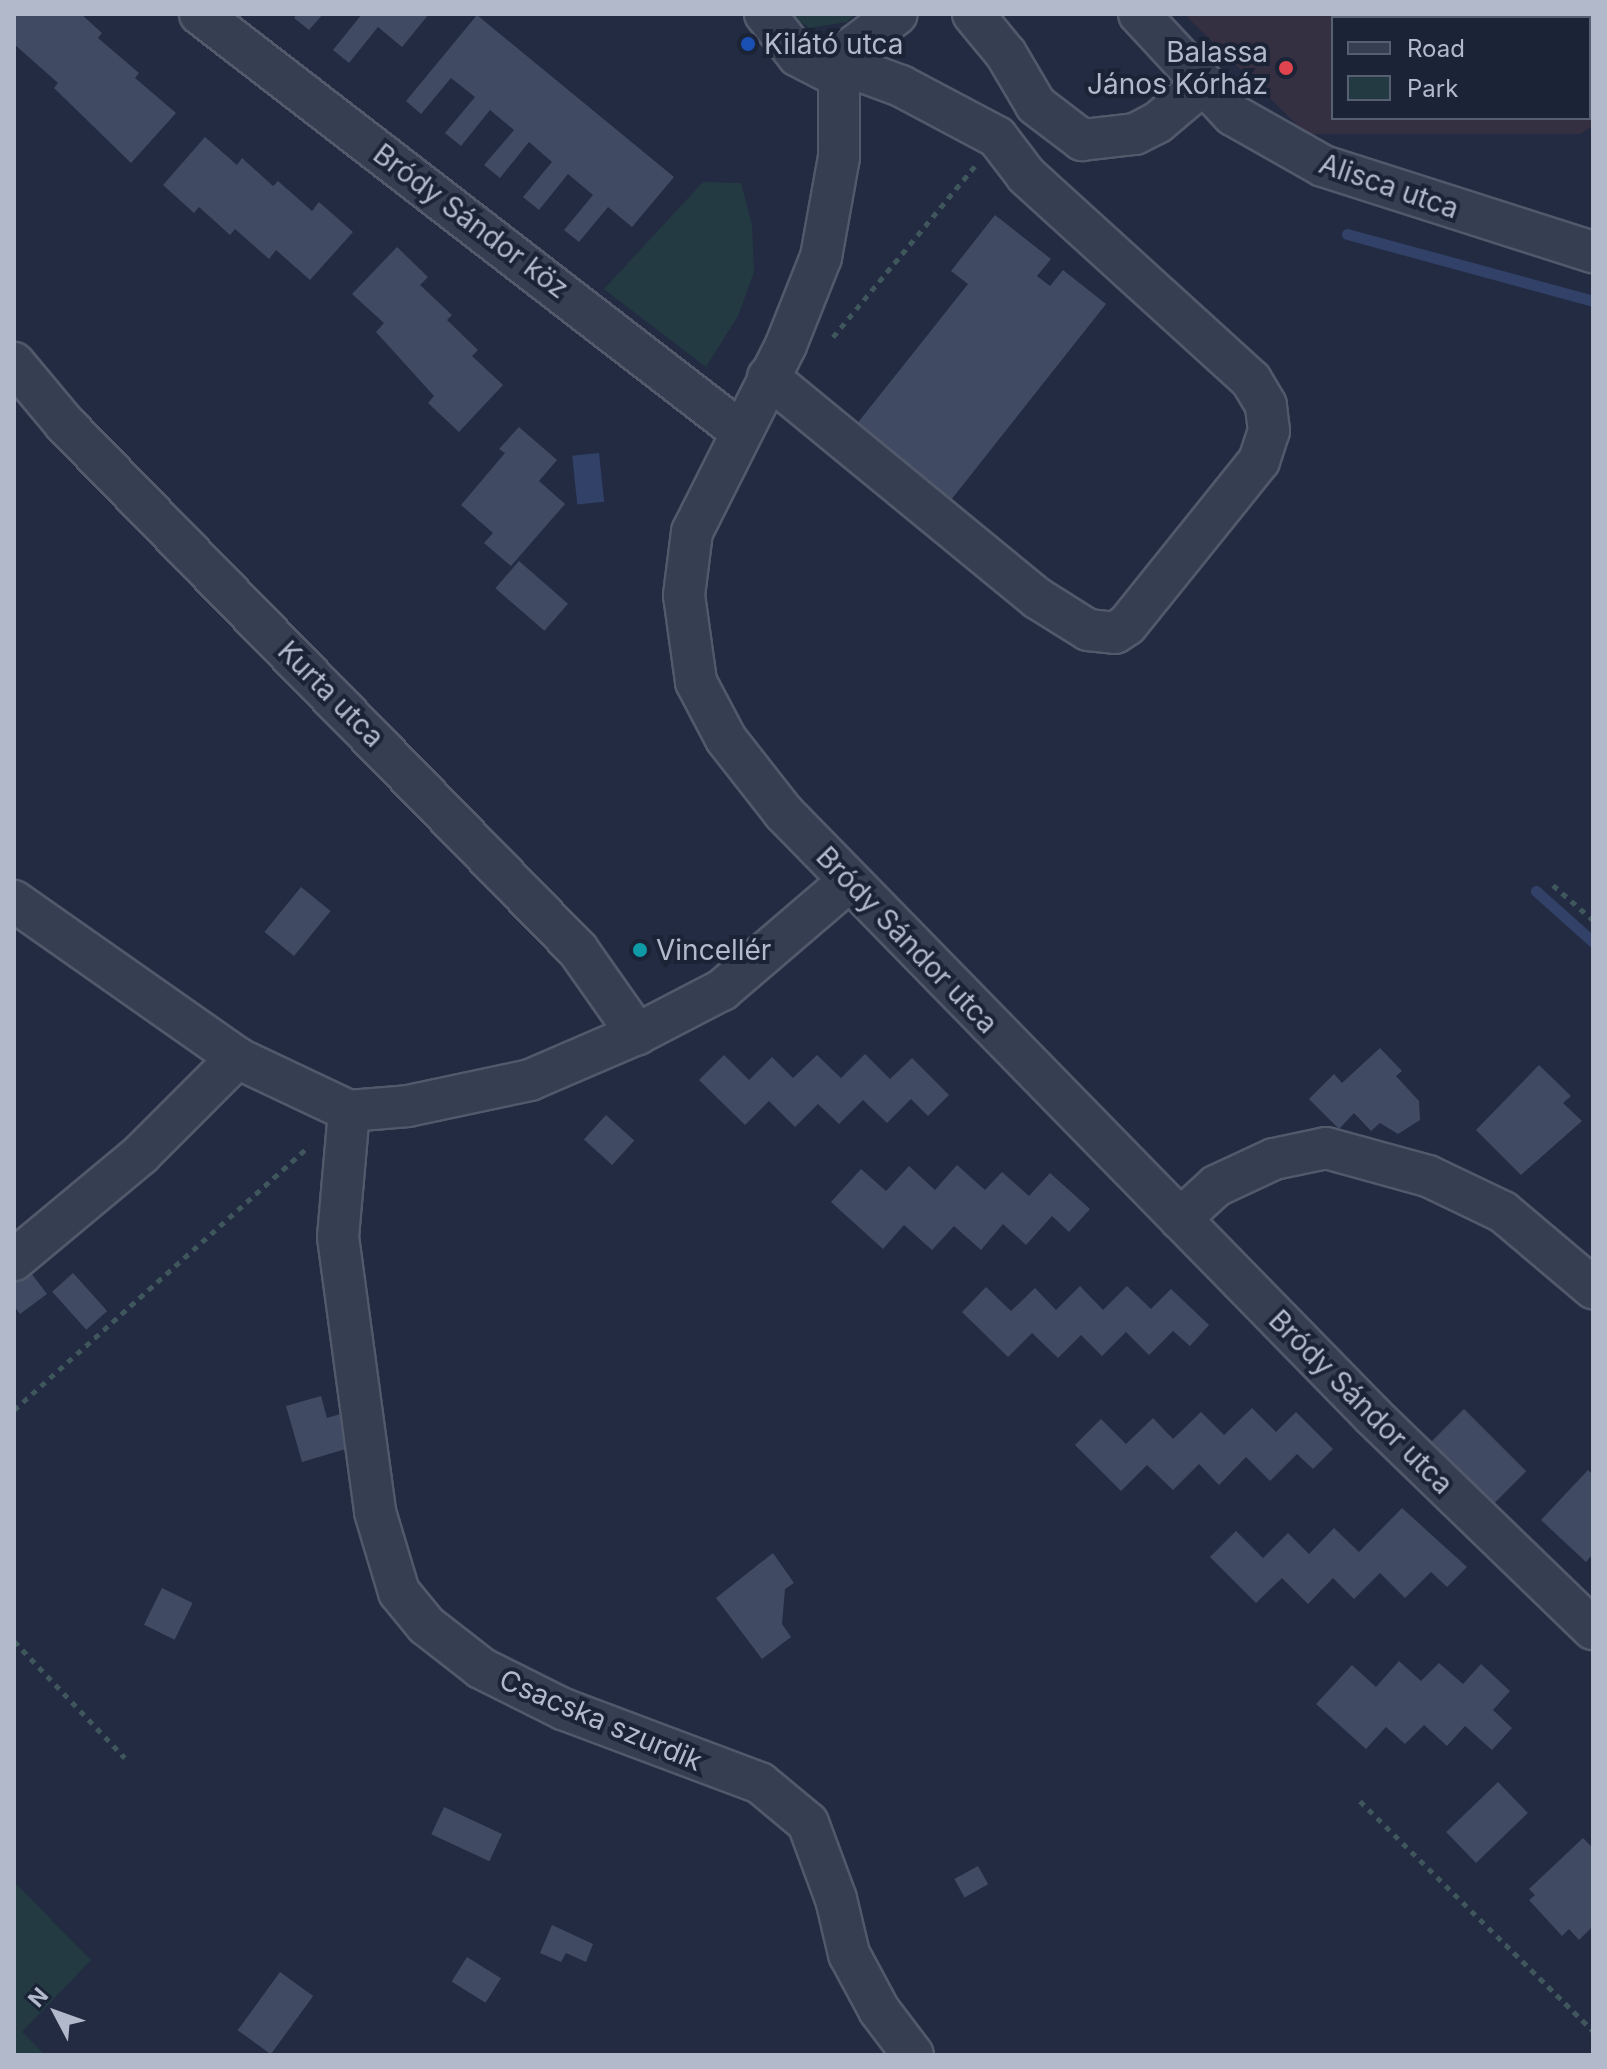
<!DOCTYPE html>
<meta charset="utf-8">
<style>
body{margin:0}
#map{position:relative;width:1607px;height:2069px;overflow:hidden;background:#222b41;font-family:Inter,sans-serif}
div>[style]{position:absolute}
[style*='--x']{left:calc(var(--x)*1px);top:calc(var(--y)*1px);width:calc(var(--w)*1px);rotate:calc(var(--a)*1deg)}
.medical>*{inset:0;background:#342f41}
.green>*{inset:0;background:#243a42}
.water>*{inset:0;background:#324168;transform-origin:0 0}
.stream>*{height:11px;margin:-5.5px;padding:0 5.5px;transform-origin:5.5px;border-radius:5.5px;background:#324168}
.building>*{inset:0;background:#404a63;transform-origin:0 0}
.path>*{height:5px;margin-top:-2.5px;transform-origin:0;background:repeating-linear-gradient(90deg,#3f565c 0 6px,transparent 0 12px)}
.roads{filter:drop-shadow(2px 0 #51596b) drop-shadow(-2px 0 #51596b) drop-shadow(0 2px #51596b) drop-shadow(0 -2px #51596b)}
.minor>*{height:40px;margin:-20px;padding:0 20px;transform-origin:20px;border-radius:20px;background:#363e51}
.dots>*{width:22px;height:22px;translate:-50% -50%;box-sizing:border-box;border:4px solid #1b2336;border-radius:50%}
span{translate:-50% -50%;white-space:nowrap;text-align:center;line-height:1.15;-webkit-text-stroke:8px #1b2336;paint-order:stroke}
.poi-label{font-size:28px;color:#b2b9cb}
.left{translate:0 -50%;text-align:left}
.right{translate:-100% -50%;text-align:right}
.street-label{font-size:28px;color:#b2b9cb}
.frame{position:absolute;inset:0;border:16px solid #b2b9cb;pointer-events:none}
.legend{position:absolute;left:1331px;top:16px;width:260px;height:104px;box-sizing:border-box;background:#1b2336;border:2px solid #575f72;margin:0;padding:10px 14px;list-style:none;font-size:24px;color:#b2b9cb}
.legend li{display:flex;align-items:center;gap:16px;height:40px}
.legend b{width:40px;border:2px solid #575f72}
.north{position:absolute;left:16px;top:1973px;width:80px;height:80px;-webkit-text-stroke:6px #1b2336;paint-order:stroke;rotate:311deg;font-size:22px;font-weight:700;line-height:32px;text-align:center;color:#b2b9cb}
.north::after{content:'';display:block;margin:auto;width:28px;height:36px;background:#b2b9cb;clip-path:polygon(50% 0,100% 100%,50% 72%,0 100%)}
</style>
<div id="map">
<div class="medical">
<div style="clip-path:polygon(evenodd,1184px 14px,1593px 14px,1593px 126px,1580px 134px,1306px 134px,1184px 14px,1333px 18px,1589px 18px,1589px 118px,1333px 118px,1333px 18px)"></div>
</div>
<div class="green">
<div style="clip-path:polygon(789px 14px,855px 14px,847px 22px,809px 28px)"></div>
<div style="clip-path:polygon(703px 182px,741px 183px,752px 225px,754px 272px,738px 316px,706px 367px,604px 289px)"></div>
<div style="clip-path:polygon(14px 1882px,91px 1960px,22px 2032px,45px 2055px,14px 2055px)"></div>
</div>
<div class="water">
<div style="left:599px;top:453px;width:49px;height:27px;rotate:84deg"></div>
</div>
<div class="stream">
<div style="--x:1347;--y:234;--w:255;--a:15.2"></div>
<div style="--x:1536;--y:891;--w:76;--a:41.8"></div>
</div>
<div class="building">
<div style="clip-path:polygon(14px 14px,81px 14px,102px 33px,98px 38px,139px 73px,135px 78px,176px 113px,131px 163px,54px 88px,58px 83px,14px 44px)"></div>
<div style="clip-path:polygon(297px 14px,323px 14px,309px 30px,294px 18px)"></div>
<div style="clip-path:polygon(362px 14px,429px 14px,402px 47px,378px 27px,349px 63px,333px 50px)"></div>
<div style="clip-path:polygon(477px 15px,674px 177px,632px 227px,608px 207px,579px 242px,564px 230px,593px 195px,568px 174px,539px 210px,523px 197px,552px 162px,529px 142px,500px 178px,484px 165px,514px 130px,490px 110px,461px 146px,445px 133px,475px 97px,451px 78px,421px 114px,406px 101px)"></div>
<div style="clip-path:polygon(205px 137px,237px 165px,242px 158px,273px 186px,278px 181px,312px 211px,319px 202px,353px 232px,310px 280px,276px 250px,269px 259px,235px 229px,230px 235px,199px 207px,194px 213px,163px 185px)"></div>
<div style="clip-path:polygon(995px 215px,1051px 259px,1037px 276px,1050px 286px,1063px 270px,1106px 304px,951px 500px,856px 425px,968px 284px,951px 271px)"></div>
<div style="clip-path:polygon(397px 247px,428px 277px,420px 285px,452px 315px,447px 320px,478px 350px,472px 356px,503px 385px,459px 432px,428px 403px,434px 396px,376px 332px,384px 323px,352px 294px)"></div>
<div style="clip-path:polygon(519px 427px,557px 460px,539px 481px,565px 504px,511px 566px,484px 543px,493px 533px,461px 505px,505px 453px,499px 449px)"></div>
<div style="left:519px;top:561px;width:65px;height:36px;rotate:41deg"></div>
<div style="left:301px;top:887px;width:38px;height:58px;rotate:39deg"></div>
<div style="clip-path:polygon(1380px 1048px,1402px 1071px,1396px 1076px,1419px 1101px,1420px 1120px,1398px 1134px,1380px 1123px,1371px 1131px,1354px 1113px,1339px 1129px,1309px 1099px,1334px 1074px,1342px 1083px)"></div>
<div style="clip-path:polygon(865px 1054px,890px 1079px,912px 1058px,949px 1095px,928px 1116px,911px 1099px,887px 1123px,863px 1100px,839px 1124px,818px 1104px,795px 1127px,769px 1101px,745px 1125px,699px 1080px,724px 1055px,749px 1080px,772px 1057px,793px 1078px,817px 1055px,841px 1078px)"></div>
<div style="clip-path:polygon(1539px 1065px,1571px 1096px,1563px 1103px,1582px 1121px,1521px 1175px,1476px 1130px)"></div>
<div style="left:606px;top:1115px;width:38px;height:33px;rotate:42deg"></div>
<div style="clip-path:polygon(957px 1165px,985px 1190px,1002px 1172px,1029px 1196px,1050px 1173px,1090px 1209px,1069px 1232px,1052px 1216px,1026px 1245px,1003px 1224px,981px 1250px,954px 1226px,932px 1250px,904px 1225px,883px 1249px,831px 1202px,861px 1169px,886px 1191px,909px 1166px,935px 1190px)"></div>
<div style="clip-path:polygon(28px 1269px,47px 1294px,20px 1314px,14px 1306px,14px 1280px)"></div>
<div style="left:73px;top:1273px;width:51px;height:28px;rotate:48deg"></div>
<div style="clip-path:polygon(1080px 1286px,1103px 1310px,1127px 1286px,1151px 1309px,1171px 1289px,1209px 1325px,1190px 1346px,1173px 1331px,1149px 1355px,1126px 1332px,1102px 1356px,1081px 1335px,1058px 1358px,1032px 1333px,1008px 1357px,962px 1312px,986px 1287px,1011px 1311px,1035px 1288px,1056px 1310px)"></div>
<div style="clip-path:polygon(321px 1396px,327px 1418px,347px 1412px,356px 1446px,302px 1462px,286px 1406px)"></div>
<div style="clip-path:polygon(1252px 1408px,1276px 1432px,1296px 1412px,1333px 1449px,1313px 1469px,1297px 1454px,1270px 1481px,1246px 1457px,1219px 1485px,1199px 1464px,1173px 1490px,1147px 1465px,1121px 1491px,1075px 1445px,1101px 1419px,1126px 1444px,1153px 1418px,1173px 1439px,1201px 1412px,1224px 1435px)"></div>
<div style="left:1464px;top:1409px;width:88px;height:48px;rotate:45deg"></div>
<div style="clip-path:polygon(1588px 1470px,1593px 1475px,1593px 1554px,1586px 1562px,1541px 1520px)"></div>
<div style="clip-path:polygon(1402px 1508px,1467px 1567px,1447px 1587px,1431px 1572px,1405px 1598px,1380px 1573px,1354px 1599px,1333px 1578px,1308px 1604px,1282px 1578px,1256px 1603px,1210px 1557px,1236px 1531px,1263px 1558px,1288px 1533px,1309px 1554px,1334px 1528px,1359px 1552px)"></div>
<div style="clip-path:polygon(773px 1553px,794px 1583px,785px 1589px,782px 1624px,791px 1637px,762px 1659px,716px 1598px)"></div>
<div style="left:162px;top:1588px;width:34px;height:41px;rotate:26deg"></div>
<div style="clip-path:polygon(1399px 1661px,1421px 1681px,1439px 1663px,1463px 1684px,1481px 1664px,1510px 1691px,1493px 1710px,1512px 1728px,1492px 1750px,1465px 1726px,1447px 1746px,1424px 1725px,1405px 1744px,1386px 1727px,1366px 1749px,1316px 1704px,1352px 1665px,1376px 1687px)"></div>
<div style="left:1498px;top:1782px;width:43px;height:72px;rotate:46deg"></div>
<div style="left:444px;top:1807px;width:64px;height:30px;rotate:25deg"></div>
<div style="clip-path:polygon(1583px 1838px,1593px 1848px,1593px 1926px,1579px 1940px,1569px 1929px,1562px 1936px,1529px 1900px,1535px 1895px,1529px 1889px)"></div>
<div style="left:978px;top:1866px;width:21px;height:27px;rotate:61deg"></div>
<div style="clip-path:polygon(552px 1925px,593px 1944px,586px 1962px,566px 1953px,561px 1962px,540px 1953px)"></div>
<div style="left:467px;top:1957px;width:40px;height:29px;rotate:32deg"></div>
<div style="left:280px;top:1972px;width:41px;height:72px;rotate:36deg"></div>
</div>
<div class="path">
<div style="--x:833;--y:337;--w:222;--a:-50.3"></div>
<div style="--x:1553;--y:885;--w:53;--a:41.2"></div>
<div style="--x:14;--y:1410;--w:396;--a:-41.8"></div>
<div style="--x:14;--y:1641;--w:161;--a:46.5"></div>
<div style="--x:1360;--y:1801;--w:327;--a:44.6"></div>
</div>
<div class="roads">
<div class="minor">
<div style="--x:200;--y:14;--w:682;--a:37.68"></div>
<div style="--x:765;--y:14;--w:53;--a:51.8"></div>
<div style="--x:798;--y:56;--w:46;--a:27.1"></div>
<div style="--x:839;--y:77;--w:32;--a:-66"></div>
<div style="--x:852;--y:48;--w:56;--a:-37.1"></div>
<div style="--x:973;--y:14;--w:52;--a:50.5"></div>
<div style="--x:1006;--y:54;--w:59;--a:59.5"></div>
<div style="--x:1036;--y:105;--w:58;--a:37.3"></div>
<div style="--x:1082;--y:140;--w:53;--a:-6.5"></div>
<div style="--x:1135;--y:134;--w:25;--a:-27"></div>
<div style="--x:1157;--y:123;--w:57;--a:-40.1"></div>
<div style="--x:1139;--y:14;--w:138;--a:47.1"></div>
<div style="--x:1233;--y:115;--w:103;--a:29.5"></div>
<div style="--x:1323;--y:166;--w:283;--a:17.7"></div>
<div style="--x:839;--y:77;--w:80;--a:90"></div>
<div style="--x:839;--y:157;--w:102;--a:100.2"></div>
<div style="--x:821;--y:257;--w:95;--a:111.7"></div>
<div style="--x:786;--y:345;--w:209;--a:116.7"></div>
<div style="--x:692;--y:532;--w:64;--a:97.2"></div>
<div style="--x:684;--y:595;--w:88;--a:82.1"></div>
<div style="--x:696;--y:682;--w:64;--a:62.2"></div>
<div style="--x:726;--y:739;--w:94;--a:51.9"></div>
<div style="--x:784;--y:813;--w:843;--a:45.67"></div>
<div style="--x:1373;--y:1416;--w:306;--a:44.1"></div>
<div style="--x:14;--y:363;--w:80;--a:50.1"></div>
<div style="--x:65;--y:424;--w:735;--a:45.72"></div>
<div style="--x:578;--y:950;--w:103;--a:54.9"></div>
<div style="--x:768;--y:377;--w:348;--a:39.4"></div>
<div style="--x:1037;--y:598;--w:60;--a:32.1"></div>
<div style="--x:1088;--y:630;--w:27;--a:6"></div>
<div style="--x:1115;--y:633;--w:14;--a:-34"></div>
<div style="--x:1127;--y:625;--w:211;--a:-51.2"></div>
<div style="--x:1259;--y:461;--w:32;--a:-72"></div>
<div style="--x:1269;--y:431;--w:26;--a:-97"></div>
<div style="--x:1266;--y:405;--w:29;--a:-121"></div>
<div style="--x:1251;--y:380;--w:304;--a:-137.7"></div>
<div style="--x:1026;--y:175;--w:48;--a:-127.3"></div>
<div style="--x:997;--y:137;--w:109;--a:-152"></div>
<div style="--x:901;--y:86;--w:61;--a:-159.8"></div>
<div style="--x:14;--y:901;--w:273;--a:35.1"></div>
<div style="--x:237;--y:1058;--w:124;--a:25.3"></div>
<div style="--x:349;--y:1111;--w:59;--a:-4.8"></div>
<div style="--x:408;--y:1106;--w:125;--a:-12"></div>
<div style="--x:530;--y:1080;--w:116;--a:-23.3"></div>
<div style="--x:637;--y:1034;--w:96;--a:-27.4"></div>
<div style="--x:722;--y:990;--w:167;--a:-40.6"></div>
<div style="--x:349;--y:1111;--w:126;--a:95"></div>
<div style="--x:338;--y:1237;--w:277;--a:82.3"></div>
<div style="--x:375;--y:1512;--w:84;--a:73.3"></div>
<div style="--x:399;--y:1592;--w:43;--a:50.7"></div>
<div style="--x:426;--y:1625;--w:70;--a:38"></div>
<div style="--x:481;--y:1668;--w:92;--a:26.6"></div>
<div style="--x:563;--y:1709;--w:210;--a:20.6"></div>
<div style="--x:760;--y:1783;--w:62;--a:39.8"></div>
<div style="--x:808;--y:1823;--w:81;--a:69.8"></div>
<div style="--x:836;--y:1899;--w:57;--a:76.7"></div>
<div style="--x:849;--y:1954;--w:64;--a:61.8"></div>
<div style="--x:879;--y:2010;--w:56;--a:52.9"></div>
<div style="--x:1180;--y:1219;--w:49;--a:-42.5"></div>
<div style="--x:1216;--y:1186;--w:64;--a:-25"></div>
<div style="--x:1274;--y:1159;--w:53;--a:-11.9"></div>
<div style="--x:1326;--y:1148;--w:106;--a:15.4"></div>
<div style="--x:1428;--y:1176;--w:83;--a:25.6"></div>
<div style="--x:1503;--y:1212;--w:118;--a:40.2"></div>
<div style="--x:14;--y:1260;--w:165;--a:-39.8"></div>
<div style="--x:141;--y:1154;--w:136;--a:-45"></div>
</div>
</div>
<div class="dots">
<div style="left:748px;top:44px;background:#1a4fb4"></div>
<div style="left:1286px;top:68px;background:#e0444e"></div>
<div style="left:640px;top:950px;background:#0f9aa8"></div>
</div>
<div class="poi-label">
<span class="left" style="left:764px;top:44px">Kilátó utca</span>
<span class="right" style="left:1268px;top:68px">Balassa<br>János Kórház</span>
<span class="left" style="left:656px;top:950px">Vincellér</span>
</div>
<div class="street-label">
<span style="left:1389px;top:186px;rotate:19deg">Alisca utca</span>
<span style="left:471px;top:221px;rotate:37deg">Bródy Sándor köz</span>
<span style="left:331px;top:694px;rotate:45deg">Kurta utca</span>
<span style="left:907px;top:940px;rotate:46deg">Bródy Sándor utca</span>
<span style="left:1361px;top:1402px;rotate:45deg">Bródy Sándor utca</span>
<span style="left:601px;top:1720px;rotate:23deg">Csacska szurdik</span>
</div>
<div class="frame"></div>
<ul class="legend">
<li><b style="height:10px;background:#363e51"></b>Road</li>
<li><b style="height:22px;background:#243a42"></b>Park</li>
</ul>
<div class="north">N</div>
</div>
